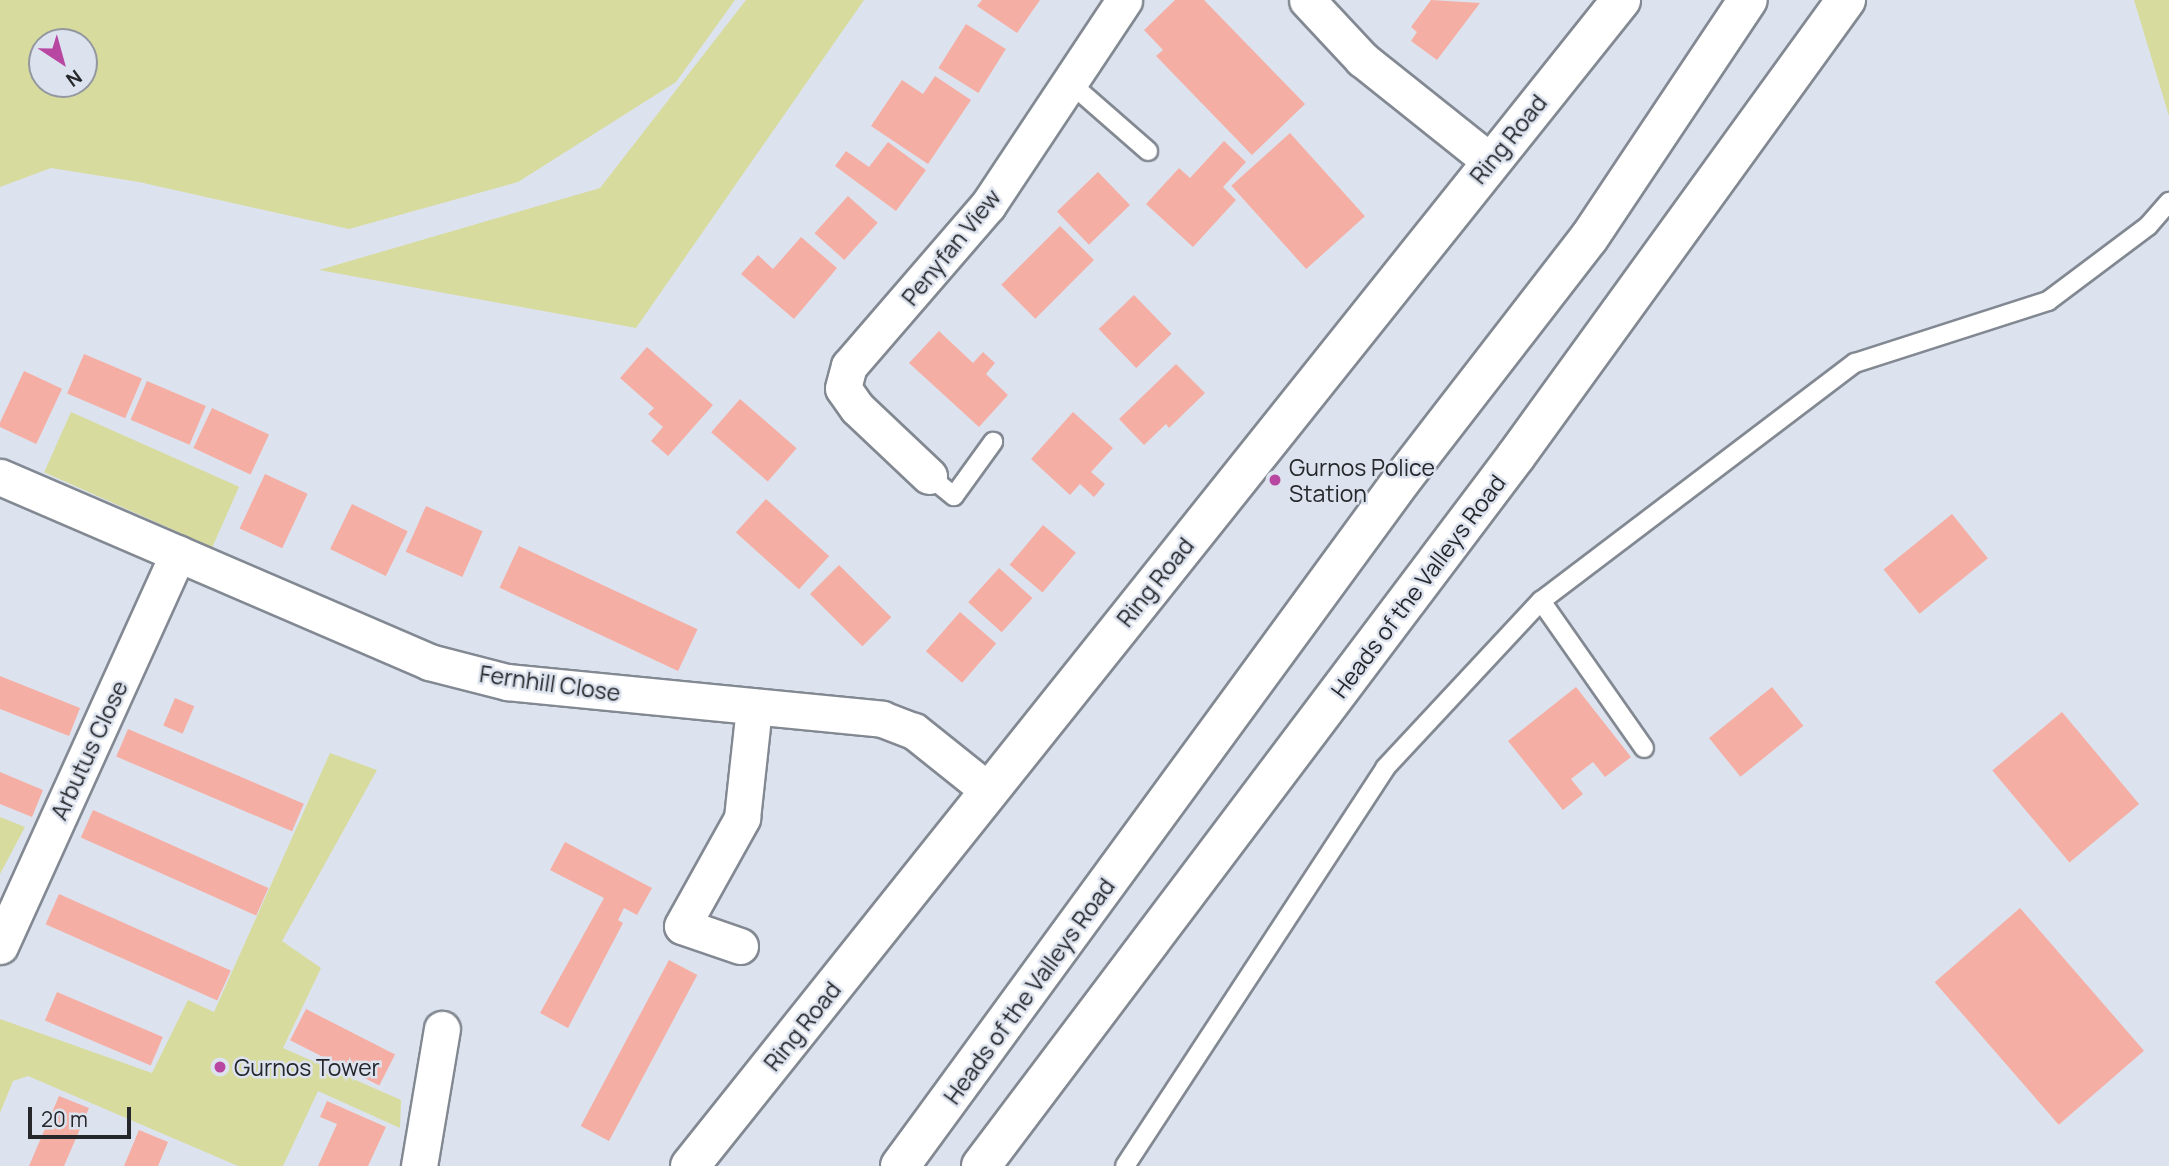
<!DOCTYPE html>
<style>
body{margin:0}
#map{position:relative;width:2169px;height:1166px;overflow:hidden;background:#dde3ee;font-family:Manrope,sans-serif}
div>[style]{position:absolute}
[style*='--x']{left:calc(var(--x)*1px);top:calc(var(--y)*1px);width:calc(var(--w)*1px);rotate:calc(var(--a)*1deg)}
.green>*{inset:0;background:#d7db9d;transform-origin:0 0}
.building>*{inset:0;background:#f5aea4;transform-origin:0 0}
.roads{filter:drop-shadow(2px 0 #838992) drop-shadow(-2px 0 #838992) drop-shadow(0 2px #838992) drop-shadow(0 -2px #838992)}
.service>*{height:18px;margin:-9px;padding:0 9px;transform-origin:9px;border-radius:9px;background:#fff}
.minor>*{height:35px;margin:-17.5px;padding:0 17.5px;transform-origin:17.5px;border-radius:17.5px;background:#fff}
.tertiary>*{height:38px;margin:-19px;padding:0 19px;transform-origin:19px;border-radius:19px;background:#fff}
.trunk>*{height:38px;margin:-19px;padding:0 19px;transform-origin:19px;border-radius:19px;background:#fff}
.dots>*{width:19px;height:19px;translate:-50% -50%;box-sizing:border-box;border:4px solid #dde3ee;border-radius:50%}
span{translate:-50% -50%;white-space:nowrap;text-align:center;line-height:1.15;-webkit-text-stroke:5px #dde3ee;paint-order:stroke}
.street-label{font-size:23px;color:#25272b}
.poi-label{font-size:23px;color:#25272b}
.left{translate:0 -50%;text-align:left}
.north{position:absolute;left:28px;top:28px;width:70px;height:70px;box-sizing:border-box;background:#dde3ee;border:2px solid #9398a0;border-radius:50%;rotate:144deg;font-size:19px;font-weight:700;line-height:28px;text-align:center;color:#25272b}
.north::after{content:'';display:block;margin:auto;width:24px;height:32px;background:#b847a2;clip-path:polygon(50% 0,100% 100%,50% 72%,0 100%)}
.scale{position:absolute;left:28px;top:1107px;width:103px;height:32px;box-sizing:border-box;border:4px solid #25272b;border-top:0;padding-left:9px;font-size:21px;line-height:24px;white-space:nowrap;color:#25272b;-webkit-text-stroke:5px #dde3ee;paint-order:stroke}
</style>
<div id="map">
<div class="green">
<div style="clip-path:polygon(evenodd,0 0,735px 0,676px 82px,518px 182px,349px 229px,139px 182px,51px 168px,0 187px,0 0,42px 42px,84px 42px,84px 84px,42px 84px,42px 42px)"></div>
<div style="clip-path:polygon(746px 0,864px 0,636px 328px,319px 270px,600px 188px)"></div>
<div style="clip-path:polygon(2134px 0,2169px 0,2169px 116px)"></div>
<div style="left:71px;top:412px;width:184px;height:66px;rotate:24deg"></div>
<div style="clip-path:polygon(330px 753px,377px 770px,282px 941px,321px 968px,283px 1048px,401px 1100px,400px 1128px,318px 1091px,283px 1166px,238px 1166px,28px 1076px,13px 1081px,0 1113px,0 1019px,152px 1073px,188px 1000px,214px 1012px)"></div>
<div style="clip-path:polygon(0 817px,25px 827px,0 874px)"></div>
</div>
<div class="building">
<div style="clip-path:polygon(982px 0,1040px 0,1017px 33px,977px 6px)"></div>
<div style="clip-path:polygon(1175px 0,1204px 0,1305px 104px,1252px 155px,1156px 56px,1163px 50px,1144px 30px)"></div>
<div style="clip-path:polygon(1431px 0,1480px 3px,1437px 60px,1411px 41px,1417px 32px,1411px 27px)"></div>
<div style="left:966px;top:24px;width:47px;height:52px;rotate:32deg"></div>
<div style="clip-path:polygon(935px 76px,971px 100px,928px 164px,871px 126px,902px 80px,923px 94px)"></div>
<div style="left:1290px;top:133px;width:112px;height:79px;rotate:48deg"></div>
<div style="clip-path:polygon(1224px 141px,1246px 162px,1223px 187px,1236px 200px,1193px 247px,1146px 204px,1179px 168px,1190px 178px)"></div>
<div style="clip-path:polygon(888px 142px,926px 170px,896px 211px,835px 166px,846px 151px,869px 167px)"></div>
<div style="left:1098px;top:172px;width:46px;height:57px;rotate:46deg"></div>
<div style="left:848px;top:196px;width:40px;height:50px;rotate:42deg"></div>
<div style="left:1060px;top:226px;width:48px;height:83px;rotate:45deg"></div>
<div style="clip-path:polygon(801px 237px,837px 268px,794px 319px,741px 274px,758px 255px,773px 269px)"></div>
<div style="left:1134px;top:295px;width:54px;height:49px;rotate:46deg"></div>
<div style="clip-path:polygon(939px 331px,973px 363px,983px 352px,995px 363px,986px 374px,1008px 395px,979px 427px,909px 363px)"></div>
<div style="clip-path:polygon(647px 347px,713px 405px,668px 456px,651px 441px,663px 427px,648px 414px,654px 408px,620px 378px)"></div>
<div style="left:84px;top:354px;width:63px;height:43px;rotate:23deg"></div>
<div style="clip-path:polygon(1176px 364px,1205px 393px,1169px 428px,1166px 424px,1144px 445px,1119px 419px)"></div>
<div style="left:24px;top:371px;width:42px;height:61px;rotate:25deg"></div>
<div style="left:147px;top:381px;width:64px;height:42px;rotate:23deg"></div>
<div style="left:740px;top:399px;width:75px;height:44px;rotate:41deg"></div>
<div style="left:212px;top:408px;width:63px;height:44px;rotate:25deg"></div>
<div style="clip-path:polygon(1073px 412px,1113px 448px,1091px 472px,1105px 484px,1094px 497px,1080px 484px,1070px 495px,1031px 459px)"></div>
<div style="left:265px;top:474px;width:47px;height:60px;rotate:25deg"></div>
<div style="left:766px;top:499px;width:85px;height:45px;rotate:42deg"></div>
<div style="left:352px;top:504px;width:62px;height:50px;rotate:26deg"></div>
<div style="left:426px;top:506px;width:62px;height:50px;rotate:24deg"></div>
<div style="left:1952px;top:514px;width:57px;height:88px;rotate:51deg"></div>
<div style="left:1043px;top:525px;width:43px;height:52px;rotate:40deg"></div>
<div style="left:519px;top:546px;width:197px;height:46px;rotate:25deg"></div>
<div style="left:839px;top:565px;width:74px;height:41px;rotate:45deg"></div>
<div style="left:999px;top:568px;width:45px;height:46px;rotate:42deg"></div>
<div style="left:960px;top:612px;width:48px;height:52px;rotate:41deg"></div>
<div style="clip-path:polygon(0 676px,80px 708px,69px 736px,0 709px)"></div>
<div style="clip-path:polygon(1576px 687px,1631px 757px,1605px 777px,1593px 762px,1571px 779px,1583px 794px,1563px 810px,1508px 741px)"></div>
<div style="left:1772px;top:687px;width:50px;height:81px;rotate:51deg"></div>
<div style="left:175px;top:698px;width:21px;height:30px;rotate:23deg"></div>
<div style="left:2062px;top:712px;width:120px;height:91px;rotate:50deg"></div>
<div style="left:128px;top:729px;width:191px;height:30px;rotate:23deg"></div>
<div style="clip-path:polygon(0 772px,43px 790px,32px 817px,0 804px)"></div>
<div style="left:93px;top:810px;width:192px;height:30px;rotate:24deg"></div>
<div style="clip-path:polygon(565px 842px,652px 888px,637px 915px,624px 908px,618px 920px,623px 923px,568px 1028px,540px 1013px,604px 898px,550px 870px)"></div>
<div style="left:59px;top:894px;width:188px;height:33px;rotate:24deg"></div>
<div style="left:2020px;top:908px;width:189px;height:113px;rotate:49deg"></div>
<div style="left:669px;top:960px;width:32px;height:188px;rotate:28deg"></div>
<div style="left:57px;top:992px;width:115px;height:31px;rotate:23deg"></div>
<div style="left:306px;top:1009px;width:100px;height:35px;rotate:27deg"></div>
<div style="clip-path:polygon(59px 1096px,89px 1108px,64px 1166px,29px 1166px)"></div>
<div style="clip-path:polygon(327px 1101px,386px 1127px,368px 1166px,318px 1166px,337px 1124px,320px 1117px)"></div>
<div style="clip-path:polygon(139px 1130px,168px 1142px,158px 1166px,124px 1166px)"></div>
</div>
<div class="roads">
<div class="service">
<div style="--x:1069;--y:82;--w:105;--a:41.1"></div>
<div style="--x:929;--y:476;--w:32;--a:39"></div>
<div style="--x:954;--y:496;--w:67;--a:-54.2"></div>
<div style="--x:1644;--y:748;--w:179;--a:-125"></div>
<div style="--x:1541;--y:601;--w:394;--a:-37.2"></div>
<div style="--x:1855;--y:363;--w:203;--a:-17.8"></div>
<div style="--x:2048;--y:301;--w:125;--a:-36.9"></div>
<div style="--x:2148;--y:226;--w:32;--a:-49"></div>
<div style="--x:1125;--y:1166;--w:475;--a:-56.8"></div>
<div style="--x:1385;--y:768;--w:229;--a:-47"></div>
</div>
<div class="minor">
<div style="--x:1307;--y:0;--w:81;--a:47"></div>
<div style="--x:1362;--y:59;--w:164;--a:38.6"></div>
<div style="--x:929;--y:476;--w:99;--a:-136.6"></div>
<div style="--x:857;--y:408;--w:24;--a:-125"></div>
<div style="--x:843;--y:388;--w:23;--a:-75"></div>
<div style="--x:849;--y:366;--w:213;--a:-49.2"></div>
<div style="--x:988;--y:205;--w:246;--a:-56.4"></div>
<div style="--x:0;--y:477;--w:467;--a:23.3"></div>
<div style="--x:429;--y:662;--w:81;--a:14.4"></div>
<div style="--x:507;--y:682;--w:377;--a:5.6"></div>
<div style="--x:882;--y:719;--w:34;--a:21"></div>
<div style="--x:914;--y:731;--w:96;--a:38.7"></div>
<div style="--x:0;--y:946;--w:431;--a:-65.6"></div>
<div style="--x:740;--y:946;--w:61;--a:-161"></div>
<div style="--x:682;--y:926;--w:124;--a:-60.9"></div>
<div style="--x:742;--y:818;--w:112;--a:-83.8"></div>
<div style="--x:419;--y:1166;--w:139;--a:-80.5"></div>
</div>
<div class="tertiary">
<div style="--x:690;--y:1166;--w:1492;--a:-51.39"></div>
</div>
<div class="trunk">
<div style="--x:900;--y:1166;--w:849;--a:-53.82"></div>
<div style="--x:1401;--y:481;--w:307;--a:-52.3"></div>
<div style="--x:1589;--y:238;--w:286;--a:-56.3"></div>
<div style="--x:981;--y:1166;--w:889;--a:-53"></div>
<div style="--x:1516;--y:456;--w:563;--a:-54.11"></div>
</div>
</div>
<div class="dots">
<div style="left:1275px;top:480px;background:#b847a2"></div>
<div style="left:220px;top:1067px;background:#b847a2"></div>
</div>
<div class="street-label">
<span style="left:1508px;top:139px;rotate:-51deg">Ring Road</span>
<span style="left:951px;top:247px;rotate:-51deg">Penyfan View</span>
<span style="left:1155px;top:582px;rotate:-51deg">Ring Road</span>
<span style="left:1418px;top:586px;rotate:-53deg">Heads of the Valleys Road</span>
<span style="left:550px;top:683px;rotate:8deg">Fernhill Close</span>
<span style="left:89px;top:750px;rotate:-65deg">Arbutus Close</span>
<span style="left:1029px;top:991px;rotate:-54deg">Heads of the Valleys Road</span>
<span style="left:802px;top:1026px;rotate:-51deg">Ring Road</span>
</div>
<div class="poi-label">
<span class="left" style="left:1289px;top:480px">Gurnos Police<br>Station</span>
<span class="left" style="left:234px;top:1067px">Gurnos Tower</span>
</div>
<div class="north">N</div>
<div class="scale">20 m</div>
</div>
